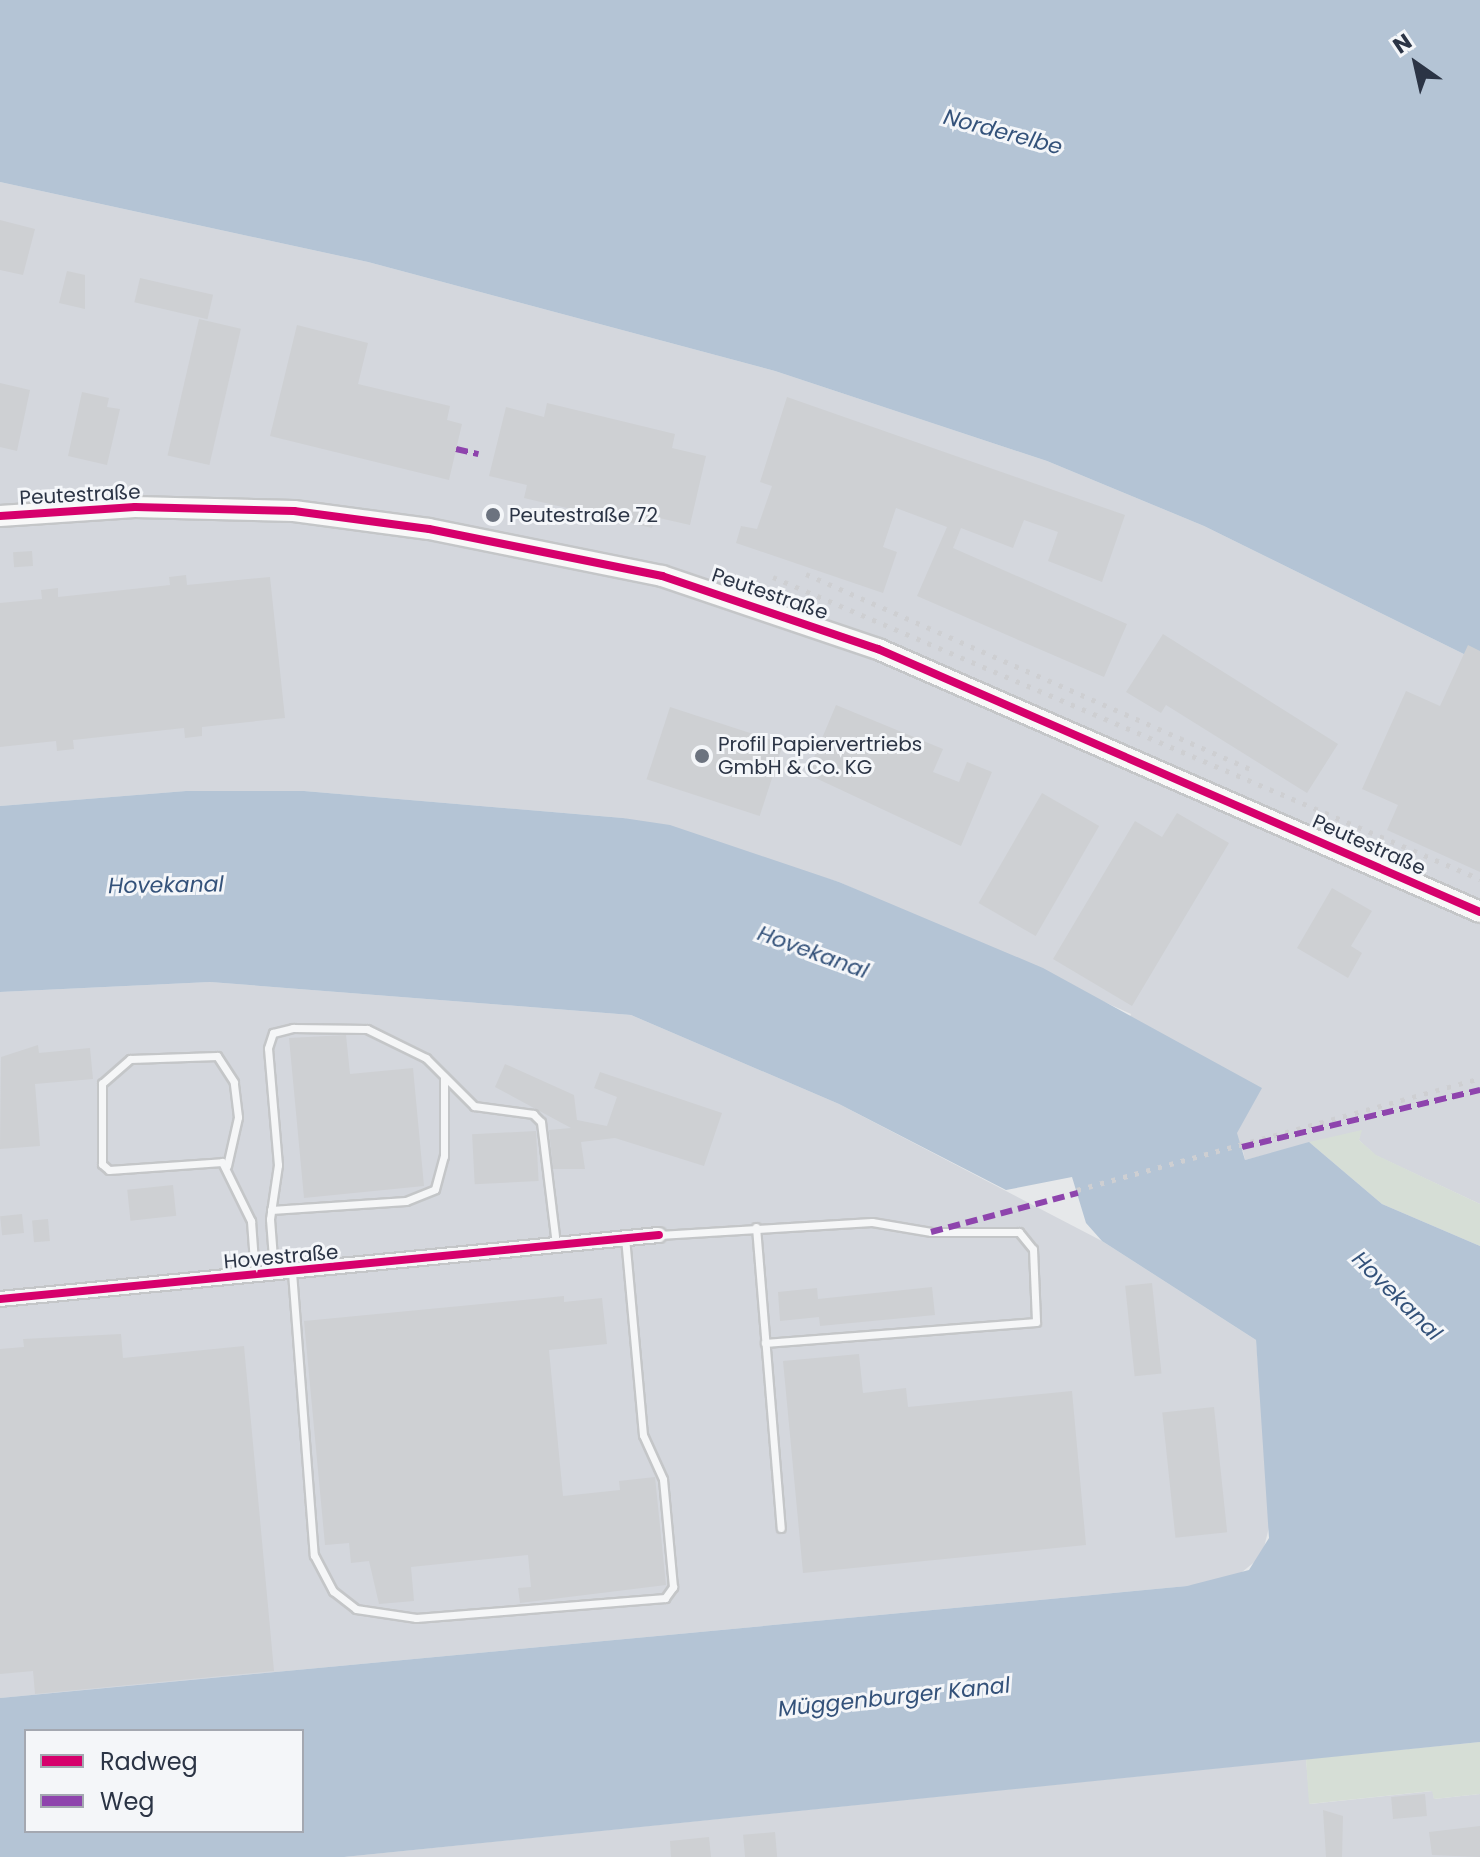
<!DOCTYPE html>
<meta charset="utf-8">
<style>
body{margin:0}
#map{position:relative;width:1480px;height:1857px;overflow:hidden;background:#e6e8ea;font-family:Poppins,sans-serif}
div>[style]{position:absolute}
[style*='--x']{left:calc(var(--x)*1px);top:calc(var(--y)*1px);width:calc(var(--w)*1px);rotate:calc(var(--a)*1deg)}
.built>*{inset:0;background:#d4d7dd}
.green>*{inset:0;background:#d6ded6}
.water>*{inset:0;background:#b4c4d5}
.building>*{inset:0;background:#ced0d3;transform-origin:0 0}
.roads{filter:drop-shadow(2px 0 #c4c6c8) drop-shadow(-2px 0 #c4c6c8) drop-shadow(0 2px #c4c6c8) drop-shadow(0 -2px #c4c6c8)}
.lane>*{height:7px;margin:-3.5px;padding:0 3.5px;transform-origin:3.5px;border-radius:3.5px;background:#f5f6f7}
.street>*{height:14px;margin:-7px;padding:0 7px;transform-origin:7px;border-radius:7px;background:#f5f6f7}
.secondary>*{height:20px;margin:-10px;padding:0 10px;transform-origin:10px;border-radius:10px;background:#f8f8f8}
.rail>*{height:5px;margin-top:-2.5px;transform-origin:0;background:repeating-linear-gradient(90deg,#cecfd2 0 4px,transparent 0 12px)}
.quiet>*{height:6px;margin-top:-3px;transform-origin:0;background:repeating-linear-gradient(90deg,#8e44ad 0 12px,transparent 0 18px)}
.cycleway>*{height:8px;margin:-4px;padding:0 4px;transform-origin:4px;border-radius:4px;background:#d6006c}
.dots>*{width:22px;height:22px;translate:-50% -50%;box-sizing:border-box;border:4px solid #f4f6f9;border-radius:50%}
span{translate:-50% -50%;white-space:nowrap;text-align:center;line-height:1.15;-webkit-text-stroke:6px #f4f6f9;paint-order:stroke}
.street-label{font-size:20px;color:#2b3445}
.poi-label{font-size:20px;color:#2b3445}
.left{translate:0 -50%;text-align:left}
.water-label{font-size:22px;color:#34527a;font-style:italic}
.legend{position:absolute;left:24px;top:1729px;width:280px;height:104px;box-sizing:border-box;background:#f4f6f9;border:2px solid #a4a8b1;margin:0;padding:10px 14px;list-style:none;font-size:24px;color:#2b3445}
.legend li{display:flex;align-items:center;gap:16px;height:40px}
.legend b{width:40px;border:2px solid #a4a8b1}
.north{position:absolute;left:1376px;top:24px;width:80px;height:80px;-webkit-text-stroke:6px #f4f6f9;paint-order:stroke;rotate:326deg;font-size:22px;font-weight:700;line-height:32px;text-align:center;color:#2b3445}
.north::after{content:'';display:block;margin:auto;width:28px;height:36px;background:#2b3445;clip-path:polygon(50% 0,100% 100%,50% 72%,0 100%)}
</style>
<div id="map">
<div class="built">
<div style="clip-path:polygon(0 182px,368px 262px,775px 371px,1047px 461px,1204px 526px,1480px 662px,1480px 1204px,1375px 1155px,1359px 1140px,1360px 1131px,1245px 1160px,1243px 1151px,1079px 1198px,1074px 1181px,1131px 1014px,839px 882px,623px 818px,304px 791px,186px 791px,0 806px)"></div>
<div style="clip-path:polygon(210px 982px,631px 1015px,839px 1104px,1102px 1241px,1256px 1340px,1271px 1519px,1262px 1556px,1232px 1580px,1187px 1586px,0 1698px,0 992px)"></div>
<div style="clip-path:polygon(1306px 1759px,1310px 1804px,1433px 1791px,1434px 1799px,1480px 1794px,1480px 1857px,344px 1857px)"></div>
</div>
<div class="green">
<div style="clip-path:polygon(1362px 1130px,1359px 1140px,1376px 1155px,1480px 1204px,1480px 1246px,1382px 1204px,1309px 1142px)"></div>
<div style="clip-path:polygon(1480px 1742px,1480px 1794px,1434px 1799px,1432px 1791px,1309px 1804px,1306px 1759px)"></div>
</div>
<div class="water">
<div style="clip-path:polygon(0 0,1480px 0,1480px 662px,1204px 526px,1047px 461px,775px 371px,368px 262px,0 182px)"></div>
<div style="clip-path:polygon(evenodd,186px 791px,304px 791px,623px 818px,670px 825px,839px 882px,1043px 968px,1262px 1088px,1237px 1133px,1245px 1160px,1309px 1142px,1382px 1204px,1480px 1246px,1480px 1742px,344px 1857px,0 1857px,0 1698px,1187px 1586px,1249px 1570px,1269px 1538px,1256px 1340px,1102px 1241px,1086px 1223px,1072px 1177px,1006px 1190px,839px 1104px,631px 1015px,210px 982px,0 992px,0 806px,186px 791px,26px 1731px,302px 1731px,302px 1831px,26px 1831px,26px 1731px)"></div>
</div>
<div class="building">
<div style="clip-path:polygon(0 220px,35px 229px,23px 275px,0 270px)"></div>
<div style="clip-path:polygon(67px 271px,85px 275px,85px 309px,59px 303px)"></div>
<div style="left:140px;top:278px;width:75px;height:25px;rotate:13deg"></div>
<div style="left:199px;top:319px;width:43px;height:140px;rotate:13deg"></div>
<div style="clip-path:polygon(297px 325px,368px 343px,358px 384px,450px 406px,447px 420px,462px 424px,449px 480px,270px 436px)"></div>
<div style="clip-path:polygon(0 383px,30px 390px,17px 451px,0 447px)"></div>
<div style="clip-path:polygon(82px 392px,109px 398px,107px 407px,120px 409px,107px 465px,68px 456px)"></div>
<div style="clip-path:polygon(787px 397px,1125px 515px,1102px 582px,1048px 561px,1058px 532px,1024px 520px,1013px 548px,961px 528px,953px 548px,1127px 624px,1104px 677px,917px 596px,947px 527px,896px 508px,883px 547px,897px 552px,883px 593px,736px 543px,741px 526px,757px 529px,772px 486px,760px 482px)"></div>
<div style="clip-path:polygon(547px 403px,675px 434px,672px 448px,706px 456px,690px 525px,655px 517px,652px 528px,524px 498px,527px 485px,489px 476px,506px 407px,544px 417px)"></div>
<div style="left:32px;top:551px;width:15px;height:19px;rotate:86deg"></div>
<div style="clip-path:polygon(186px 575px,187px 585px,270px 577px,285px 718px,202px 727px,202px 736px,185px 738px,184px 728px,73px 740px,74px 749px,57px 751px,56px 741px,0 747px,0 603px,42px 599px,41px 590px,58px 588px,58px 597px,170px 585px,169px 577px)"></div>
<div style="clip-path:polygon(1163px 634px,1338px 744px,1307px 793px,1166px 705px,1161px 713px,1126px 692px)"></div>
<div style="clip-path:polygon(1468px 645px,1480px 651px,1480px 872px,1387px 830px,1398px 805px,1362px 789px,1406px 691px,1440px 706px)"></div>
<div style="clip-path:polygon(836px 705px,943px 749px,933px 772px,959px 782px,967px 762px,992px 772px,961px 846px,807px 774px)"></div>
<div style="left:670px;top:707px;width:119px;height:76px;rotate:18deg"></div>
<div style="left:1042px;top:793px;width:66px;height:127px;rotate:30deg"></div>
<div style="clip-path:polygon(1177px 813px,1229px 843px,1132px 1006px,1053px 959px,1135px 821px,1162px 837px)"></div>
<div style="clip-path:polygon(1332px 888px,1372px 911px,1351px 946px,1362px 953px,1348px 978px,1297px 948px)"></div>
<div style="clip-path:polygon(346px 1035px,350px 1074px,413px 1068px,424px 1186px,304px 1198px,289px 1038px)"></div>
<div style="clip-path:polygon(38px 1045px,39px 1053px,90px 1048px,93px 1079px,35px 1084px,40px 1146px,0 1149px,1px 1057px)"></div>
<div style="clip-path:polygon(505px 1064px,574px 1095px,577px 1120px,607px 1126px,617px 1097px,594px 1088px,600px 1072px,722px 1113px,704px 1166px,615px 1138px,581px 1142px,585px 1169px,553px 1169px,549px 1130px,571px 1128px,495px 1087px)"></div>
<div style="left:536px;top:1131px;width:50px;height:64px;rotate:87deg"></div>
<div style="left:173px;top:1185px;width:31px;height:46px;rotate:84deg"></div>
<div style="left:22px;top:1214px;width:19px;height:22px;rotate:84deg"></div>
<div style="left:48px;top:1219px;width:22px;height:16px;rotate:85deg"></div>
<div style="left:1152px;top:1283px;width:91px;height:27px;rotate:84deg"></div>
<div style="clip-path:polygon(932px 1287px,935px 1315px,820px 1326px,819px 1317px,780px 1321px,778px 1292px,817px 1288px,818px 1299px)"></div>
<div style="clip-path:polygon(564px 1296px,564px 1302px,602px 1298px,607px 1344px,549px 1350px,563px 1496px,620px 1490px,619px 1481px,655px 1477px,666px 1585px,520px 1603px,518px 1588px,531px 1587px,528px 1555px,411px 1567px,414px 1601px,379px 1604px,369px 1561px,351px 1563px,349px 1543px,325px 1545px,304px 1321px)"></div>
<div style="clip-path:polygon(121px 1334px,123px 1358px,244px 1346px,274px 1671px,35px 1694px,33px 1671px,0 1674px,0 1349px,24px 1347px,23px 1339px)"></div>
<div style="clip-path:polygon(859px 1354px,863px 1393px,906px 1388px,908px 1407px,1072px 1391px,1086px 1545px,803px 1573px,783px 1361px)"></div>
<div style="left:1214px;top:1407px;width:126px;height:52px;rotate:84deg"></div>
<div style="left:1425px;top:1794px;width:22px;height:34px;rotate:85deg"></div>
<div style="clip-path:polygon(1323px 1810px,1343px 1816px,1342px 1857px,1326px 1857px)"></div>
<div style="clip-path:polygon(1480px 1826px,1480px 1857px,1432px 1855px,1429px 1832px)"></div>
<div style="left:775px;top:1832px;width:25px;height:32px;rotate:85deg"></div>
<div style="clip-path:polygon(709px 1837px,711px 1857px,671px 1857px,670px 1841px)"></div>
</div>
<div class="roads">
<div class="lane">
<div style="--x:227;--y:1166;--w:50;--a:-77.3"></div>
<div style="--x:238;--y:1117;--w:35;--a:-97"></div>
<div style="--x:234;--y:1082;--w:31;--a:-123"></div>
<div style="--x:217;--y:1056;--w:87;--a:178"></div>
<div style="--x:130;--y:1059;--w:37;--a:139"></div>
<div style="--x:102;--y:1083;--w:81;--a:90"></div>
<div style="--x:102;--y:1164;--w:9;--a:41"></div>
<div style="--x:109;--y:1170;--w:113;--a:-4"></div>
<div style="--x:222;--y:1162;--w:66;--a:63.8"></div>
<div style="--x:251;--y:1221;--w:54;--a:85.8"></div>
<div style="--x:271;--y:1210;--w:135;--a:-3.8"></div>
<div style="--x:406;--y:1201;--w:31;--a:-22"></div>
<div style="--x:435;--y:1189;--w:34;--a:-75"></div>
<div style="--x:444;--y:1156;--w:79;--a:-90"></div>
<div style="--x:756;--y:1227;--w:302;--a:85.3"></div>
<div style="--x:659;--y:1235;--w:213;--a:-3.5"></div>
<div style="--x:872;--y:1222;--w:60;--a:9.6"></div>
<div style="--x:931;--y:1232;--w:88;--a:0"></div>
<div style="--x:1019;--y:1232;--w:22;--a:51"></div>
<div style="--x:1033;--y:1249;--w:73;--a:87.6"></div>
<div style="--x:1036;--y:1322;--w:272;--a:175.6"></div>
<div style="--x:274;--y:1271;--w:52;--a:-94.4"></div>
<div style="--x:270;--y:1219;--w:55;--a:-81.6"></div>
<div style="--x:278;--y:1165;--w:117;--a:-94.9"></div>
<div style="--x:268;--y:1048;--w:16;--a:-72"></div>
<div style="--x:273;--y:1033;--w:21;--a:-14"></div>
<div style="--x:293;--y:1028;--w:74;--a:0.8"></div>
<div style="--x:367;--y:1029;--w:66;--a:26.2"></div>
<div style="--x:426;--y:1058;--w:68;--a:45"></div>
<div style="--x:474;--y:1106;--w:60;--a:7.7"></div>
<div style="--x:533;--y:1114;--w:11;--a:45"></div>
<div style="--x:541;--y:1122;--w:124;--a:83"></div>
<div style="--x:292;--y:1272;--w:284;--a:85.6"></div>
<div style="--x:314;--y:1555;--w:41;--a:62.2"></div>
<div style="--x:333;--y:1591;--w:29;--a:38"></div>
<div style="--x:356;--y:1609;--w:61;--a:8.5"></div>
<div style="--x:416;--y:1618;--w:250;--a:-4.6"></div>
<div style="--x:665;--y:1598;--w:14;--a:-54"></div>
<div style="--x:673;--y:1587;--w:108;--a:-95.3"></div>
<div style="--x:663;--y:1479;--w:48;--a:-114.4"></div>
<div style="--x:643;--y:1435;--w:197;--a:-95.2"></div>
</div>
<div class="street">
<div style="--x:0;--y:1299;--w:662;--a:-5.55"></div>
</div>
<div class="secondary">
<div style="--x:0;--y:516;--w:135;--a:-3.8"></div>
<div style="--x:135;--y:507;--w:159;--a:1.4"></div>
<div style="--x:294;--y:511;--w:136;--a:7.6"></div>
<div style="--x:429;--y:529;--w:238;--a:11.4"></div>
<div style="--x:662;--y:576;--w:228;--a:18.7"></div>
<div style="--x:878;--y:649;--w:657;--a:23.6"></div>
</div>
</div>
<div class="rail">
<div style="--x:806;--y:574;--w:490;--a:23.7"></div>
<div style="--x:773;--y:577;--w:769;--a:23.13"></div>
<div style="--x:1077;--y:1190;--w:418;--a:-15.5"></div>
</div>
<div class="quiet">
<div style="--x:456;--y:449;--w:23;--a:13"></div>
<div style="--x:1242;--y:1147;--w:245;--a:-13.5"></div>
<div style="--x:931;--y:1232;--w:152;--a:-14.9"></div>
</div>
<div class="cycleway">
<div style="--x:0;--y:516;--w:135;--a:-3.8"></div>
<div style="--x:135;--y:507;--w:159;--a:1.4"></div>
<div style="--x:294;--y:511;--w:136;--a:7.6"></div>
<div style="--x:429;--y:529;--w:238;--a:11.4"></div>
<div style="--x:662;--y:576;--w:228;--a:18.7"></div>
<div style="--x:878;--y:649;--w:657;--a:23.6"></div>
<div style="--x:0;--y:1299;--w:662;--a:-5.55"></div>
</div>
<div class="dots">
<div style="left:493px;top:515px;background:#6c737f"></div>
<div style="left:702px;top:756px;background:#6c737f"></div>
</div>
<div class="street-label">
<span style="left:80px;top:495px;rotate:-3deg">Peutestraße</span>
<span style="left:770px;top:594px;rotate:19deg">Peutestraße</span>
<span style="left:1369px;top:845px;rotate:24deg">Peutestraße</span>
<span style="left:281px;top:1257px;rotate:-5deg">Hovestraße</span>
</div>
<div class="poi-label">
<span class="left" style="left:509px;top:515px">Peutestraße 72</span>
<span class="left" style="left:718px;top:756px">Profil Papiervertriebs<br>GmbH &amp; Co. KG</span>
</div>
<div class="water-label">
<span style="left:1003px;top:132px;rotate:15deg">Norderelbe</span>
<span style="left:166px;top:885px;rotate:-1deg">Hovekanal</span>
<span style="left:813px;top:952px;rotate:20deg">Hovekanal</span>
<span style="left:1397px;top:1296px;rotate:45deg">Hovekanal</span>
<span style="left:894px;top:1697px;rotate:-6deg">Müggenburger Kanal</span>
</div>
<ul class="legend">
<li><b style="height:10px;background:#d6006c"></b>Radweg</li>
<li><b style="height:10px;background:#8e44ad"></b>Weg</li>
</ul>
<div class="north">N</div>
</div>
